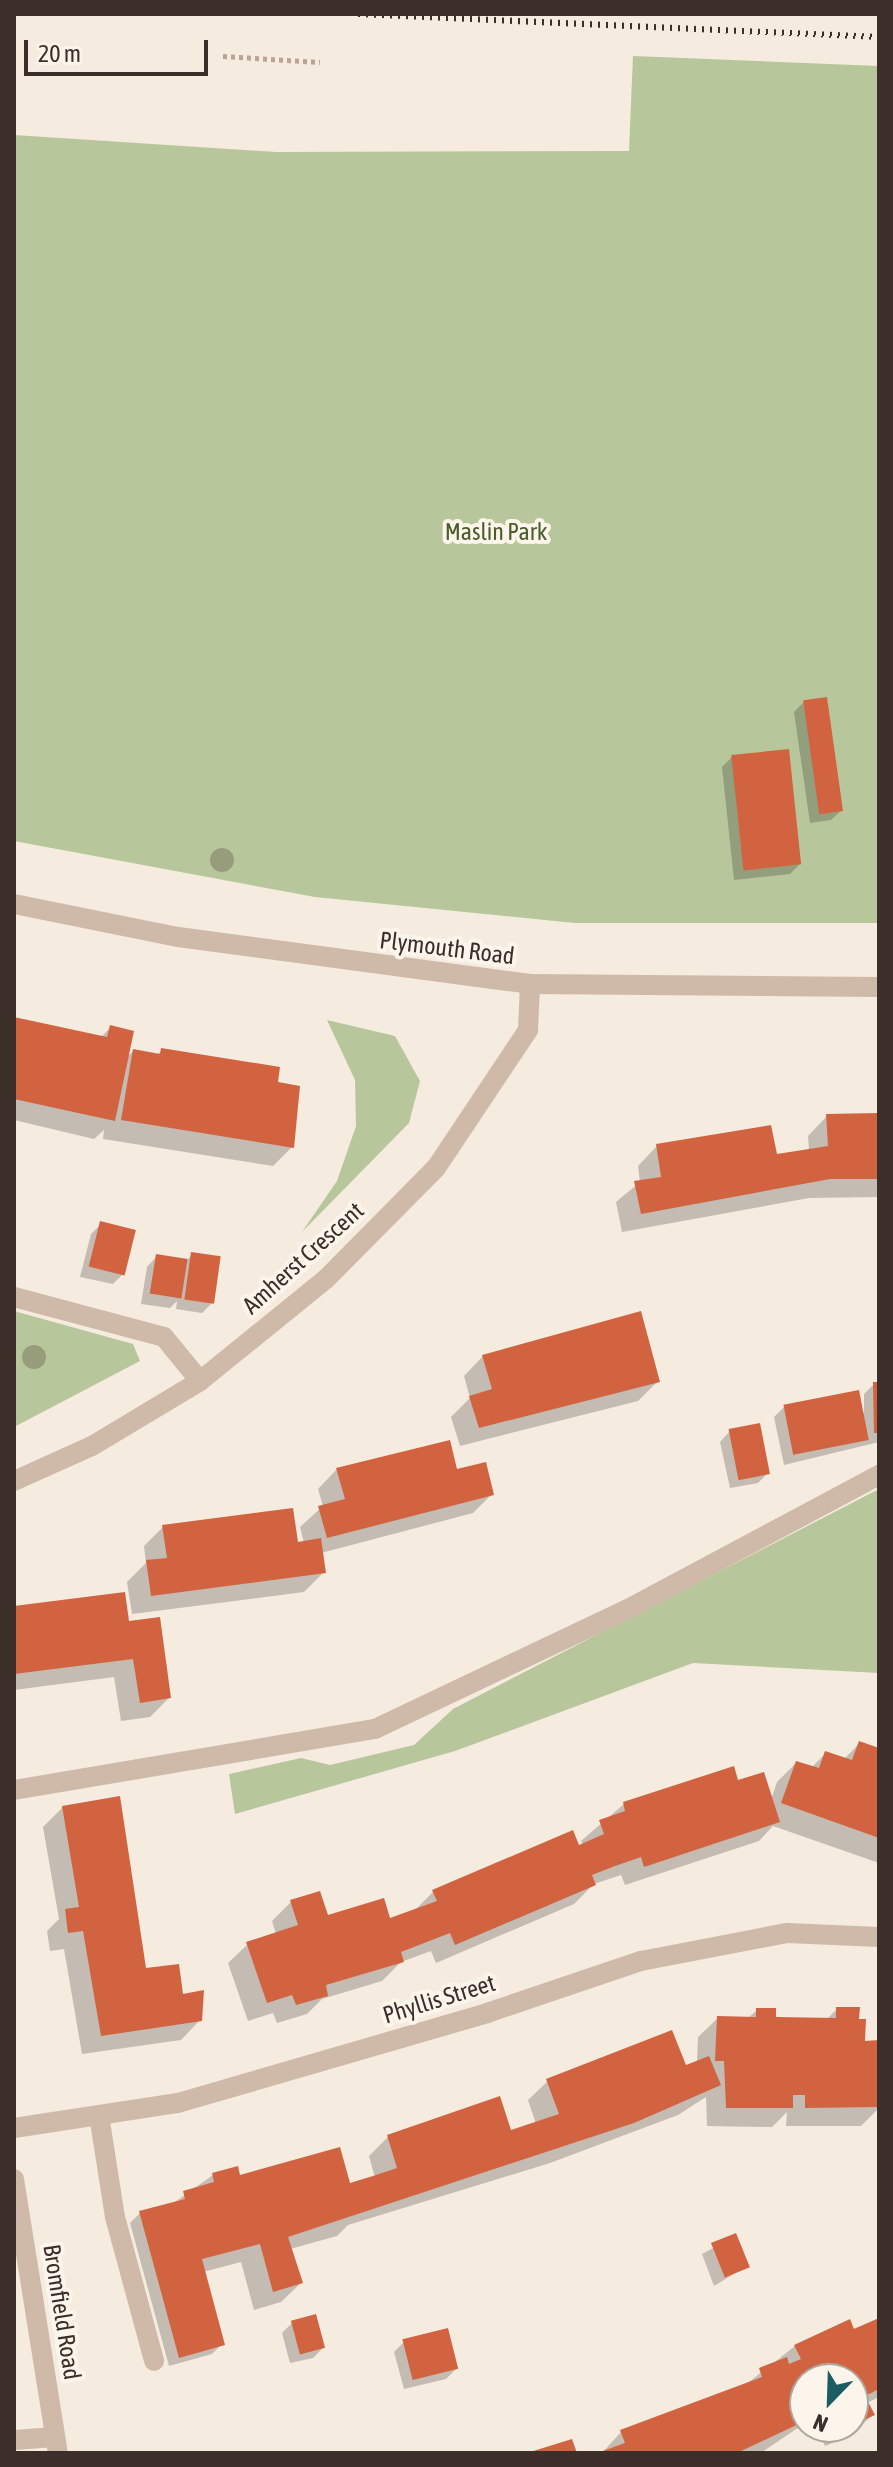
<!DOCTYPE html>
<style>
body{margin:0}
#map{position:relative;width:893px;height:2467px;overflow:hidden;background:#f5ebdf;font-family:"Asap Condensed",sans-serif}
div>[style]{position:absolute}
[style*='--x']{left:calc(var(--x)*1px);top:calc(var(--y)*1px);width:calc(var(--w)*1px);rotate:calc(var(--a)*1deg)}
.green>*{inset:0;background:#b8c69c}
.shadow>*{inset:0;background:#0003}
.building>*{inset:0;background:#d16340;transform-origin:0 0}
.path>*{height:5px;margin-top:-2.5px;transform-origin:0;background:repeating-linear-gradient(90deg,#bba493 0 4px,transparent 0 8px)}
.lane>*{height:20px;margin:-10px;padding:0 10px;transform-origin:10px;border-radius:10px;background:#cfbaa9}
.street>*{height:20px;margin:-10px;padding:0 10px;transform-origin:10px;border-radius:10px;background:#cfbaa9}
.rail>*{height:6px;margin-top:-3px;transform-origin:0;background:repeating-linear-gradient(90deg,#3c2f29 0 2px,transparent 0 8px)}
.trees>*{width:24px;height:24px;margin:-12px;border-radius:50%;background:#979d7b}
span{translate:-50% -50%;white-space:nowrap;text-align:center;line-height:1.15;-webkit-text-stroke:8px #fcf5ec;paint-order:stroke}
.park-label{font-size:24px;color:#4a5d2a}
.street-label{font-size:24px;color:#3c2f29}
.frame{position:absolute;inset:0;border:16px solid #3c2f29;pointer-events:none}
.north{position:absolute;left:789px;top:2363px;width:80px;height:80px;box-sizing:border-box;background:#fcf5ec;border:2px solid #afa69e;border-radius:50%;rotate:203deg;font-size:22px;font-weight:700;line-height:32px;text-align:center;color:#3c2f29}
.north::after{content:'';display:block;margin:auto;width:28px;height:36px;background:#1a5d62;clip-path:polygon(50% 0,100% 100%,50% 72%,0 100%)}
.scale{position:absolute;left:24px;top:40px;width:184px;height:36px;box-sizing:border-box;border:4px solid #3c2f29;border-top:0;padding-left:10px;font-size:24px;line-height:28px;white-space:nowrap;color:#3c2f29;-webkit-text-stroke:6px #fcf5ec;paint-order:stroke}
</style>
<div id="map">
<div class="green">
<div style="clip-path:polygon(633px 56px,879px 66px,879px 923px,575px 923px,315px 897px,14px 841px,14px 135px,276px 152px,629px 151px)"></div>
<div style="clip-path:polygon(327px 1020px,395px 1036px,420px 1081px,409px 1123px,302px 1232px,337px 1181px,356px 1126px,355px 1080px)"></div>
<div style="clip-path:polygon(14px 1311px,133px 1344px,140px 1361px,14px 1427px)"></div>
<div style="clip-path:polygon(879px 1489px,879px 1673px,693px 1663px,455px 1751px,235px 1814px,229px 1774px,301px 1758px,330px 1765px,414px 1745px,453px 1709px)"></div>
</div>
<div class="shadow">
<div style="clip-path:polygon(804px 702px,842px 810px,831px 820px,810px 823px,794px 712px)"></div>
<div style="clip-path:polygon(732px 757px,800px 864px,790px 874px,734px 880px,722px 767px)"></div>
<div style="clip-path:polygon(14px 1019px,100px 1038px,111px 1027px,126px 1058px,133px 1051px,156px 1056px,162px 1050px,275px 1084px,292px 1147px,273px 1166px,103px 1139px,104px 1130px,94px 1139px,14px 1120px)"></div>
<div style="clip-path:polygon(827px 1116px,879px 1116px,879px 1197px,809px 1198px,622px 1232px,616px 1202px,640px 1182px,638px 1166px,657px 1146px,775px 1157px,809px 1151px,808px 1136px)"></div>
<div style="clip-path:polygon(101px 1224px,123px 1274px,113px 1284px,80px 1277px,91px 1234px)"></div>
<div style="clip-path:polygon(192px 1255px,213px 1302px,202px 1313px,176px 1309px,177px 1301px,170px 1308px,141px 1304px,147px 1267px,157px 1256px,186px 1261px)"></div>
<div style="clip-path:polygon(483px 1356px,657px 1382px,638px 1401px,460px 1446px,451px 1417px,470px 1398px,464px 1376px)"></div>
<div style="clip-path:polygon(874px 1384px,879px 1384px,879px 1442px,784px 1465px,774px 1417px,784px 1407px,864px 1413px,864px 1394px)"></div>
<div style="clip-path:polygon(730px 1431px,768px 1473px,758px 1483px,730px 1488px,720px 1442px)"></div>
<div style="clip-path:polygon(337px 1469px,456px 1471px,492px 1494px,473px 1513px,321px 1553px,323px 1573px,304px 1592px,132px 1614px,127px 1582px,146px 1563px,144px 1546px,163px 1527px,304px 1543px,300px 1527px,323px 1506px,318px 1489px)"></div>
<div style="clip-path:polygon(14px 1608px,127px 1624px,169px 1698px,150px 1717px,121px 1721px,114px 1677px,14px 1690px)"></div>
<div style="clip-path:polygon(860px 1743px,879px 1750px,879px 1863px,773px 1826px,759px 1841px,625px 1885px,621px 1875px,594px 1884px,574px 1904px,436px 1963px,431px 1951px,401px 1962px,382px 1981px,322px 1999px,307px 2014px,277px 2023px,273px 2013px,248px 2021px,228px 1963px,248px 1944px,276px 1934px,272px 1921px,291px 1902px,327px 1918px,389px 1921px,414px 1911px,433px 1892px,583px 1845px,581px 1841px,624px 1804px,737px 1782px,771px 1800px,777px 1782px,796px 1763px,811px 1768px,826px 1753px,844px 1759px)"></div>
<div style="clip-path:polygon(63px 1807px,144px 1971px,181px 1996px,200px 2020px,181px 2040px,82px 2054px,64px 1949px,50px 1951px,47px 1931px,59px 1919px,43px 1827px)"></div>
<div style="clip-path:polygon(837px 2009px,857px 2021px,863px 2043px,879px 2042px,879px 2108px,861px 2126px,786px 2126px,787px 2112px,772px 2127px,707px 2126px,706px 2097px,678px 2115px,550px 2163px,348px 2225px,337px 2236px,290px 2249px,301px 2283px,281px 2302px,254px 2310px,241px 2262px,203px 2272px,222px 2344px,212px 2354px,169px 2366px,130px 2223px,140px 2213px,172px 2204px,213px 2175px,349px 2186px,375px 2178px,369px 2156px,388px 2137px,510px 2132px,536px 2124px,528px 2100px,548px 2081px,685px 2068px,697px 2063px,698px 2037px,718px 2018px,748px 2018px,757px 2010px,774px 2019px,826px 2020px)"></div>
<div style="clip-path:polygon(735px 2236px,747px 2266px,714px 2286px,702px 2254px)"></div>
<div style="clip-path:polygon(879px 2321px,879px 2397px,867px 2403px,873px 2414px,853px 2434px,825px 2446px,815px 2427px,853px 2427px,853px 2379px,805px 2379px,805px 2423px,761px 2453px,602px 2453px,621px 2432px,744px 2386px,795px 2346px)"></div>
<div style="clip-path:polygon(292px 2323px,323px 2348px,313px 2358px,290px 2363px,282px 2333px)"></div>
<div style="clip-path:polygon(404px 2342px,456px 2369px,446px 2379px,404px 2389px,394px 2352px)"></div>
</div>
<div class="building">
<div style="left:827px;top:697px;width:115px;height:24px;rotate:82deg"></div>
<div style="left:789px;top:749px;width:116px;height:58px;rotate:84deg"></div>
<div style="clip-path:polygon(14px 1017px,107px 1037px,110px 1025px,134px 1031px,115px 1121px,14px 1099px)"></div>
<div style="clip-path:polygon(161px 1048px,280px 1067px,278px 1082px,300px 1086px,294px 1148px,121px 1120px,133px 1049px,160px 1054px)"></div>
<div style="clip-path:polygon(879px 1113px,879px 1179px,830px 1179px,641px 1214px,634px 1181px,661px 1177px,656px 1144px,771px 1125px,777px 1154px,828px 1146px,826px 1114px)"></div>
<div style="left:100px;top:1221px;width:37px;height:47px;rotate:14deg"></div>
<div style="left:191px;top:1252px;width:30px;height:48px;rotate:8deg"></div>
<div style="left:156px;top:1254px;width:32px;height:40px;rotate:9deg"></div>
<div style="clip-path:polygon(641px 1311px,660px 1382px,479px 1428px,469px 1396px,492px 1389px,482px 1355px)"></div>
<div style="clip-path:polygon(873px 1382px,879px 1382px,879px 1433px,874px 1433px)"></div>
<div style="left:859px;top:1390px;width:51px;height:77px;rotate:79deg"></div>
<div style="left:760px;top:1423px;width:52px;height:32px;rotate:79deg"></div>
<div style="clip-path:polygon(450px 1440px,457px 1469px,486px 1462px,494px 1495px,327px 1538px,318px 1506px,345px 1499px,336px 1468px)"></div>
<div style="clip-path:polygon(293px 1508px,298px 1542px,321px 1538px,326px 1573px,151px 1596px,146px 1560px,167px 1558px,162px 1525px)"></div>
<div style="clip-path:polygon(125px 1592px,129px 1621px,160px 1617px,171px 1698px,140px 1703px,133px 1659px,14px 1674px,14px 1606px)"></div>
<div style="clip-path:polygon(859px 1741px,879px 1748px,879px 1838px,781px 1803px,796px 1761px,819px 1768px,825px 1751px,852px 1760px)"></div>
<div style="clip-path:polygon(734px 1766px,738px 1780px,764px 1772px,780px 1822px,644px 1867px,641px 1857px,615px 1866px,592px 1875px,596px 1885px,455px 1945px,450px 1933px,401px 1952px,404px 1962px,326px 1985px,328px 1996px,296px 2005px,292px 1995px,267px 2003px,246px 1942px,298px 1925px,290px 1900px,320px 1891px,328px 1915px,384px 1898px,390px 1918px,437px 1901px,432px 1890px,573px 1830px,579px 1845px,604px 1834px,599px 1820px,625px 1811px,623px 1802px)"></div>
<div style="clip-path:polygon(120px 1796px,146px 1968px,179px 1964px,183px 1994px,204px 1990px,202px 2021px,101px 2036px,83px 1931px,68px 1933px,65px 1909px,79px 1907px,62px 1806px)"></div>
<div style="clip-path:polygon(836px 2007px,860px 2007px,859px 2019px,866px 2019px,865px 2041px,879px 2040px,879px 2107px,805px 2108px,805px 2095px,793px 2095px,793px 2108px,726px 2108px,724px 2061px,715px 2061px,717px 2016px,756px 2017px,756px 2008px,776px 2008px,776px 2017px,836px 2018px)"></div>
<div style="clip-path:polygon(672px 2030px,686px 2065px,709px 2056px,721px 2085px,634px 2123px,288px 2237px,303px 2283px,273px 2292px,260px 2244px,202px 2259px,225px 2345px,179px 2358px,139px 2211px,185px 2199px,183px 2191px,214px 2182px,212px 2173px,238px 2166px,240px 2175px,340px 2147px,350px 2183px,373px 2176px,397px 2168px,387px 2135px,500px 2096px,511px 2130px,559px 2114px,546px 2079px)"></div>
<div style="left:736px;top:2233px;width:37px;height:27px;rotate:68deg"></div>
<div style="left:316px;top:2314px;width:35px;height:26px;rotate:75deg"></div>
<div style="clip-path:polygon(879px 2318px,879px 2389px,865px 2396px,875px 2415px,853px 2425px,853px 2379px,805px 2379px,805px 2421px,737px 2453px,597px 2453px,625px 2443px,620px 2430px,762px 2377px,759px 2368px,787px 2357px,789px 2364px,801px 2359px,794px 2345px,850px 2319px,854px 2329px)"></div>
<div style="left:448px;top:2328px;width:42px;height:47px;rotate:76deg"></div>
<div style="clip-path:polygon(572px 2439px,577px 2453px,531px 2453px,530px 2452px)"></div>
</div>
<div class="path">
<div style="--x:223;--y:56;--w:97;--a:3.5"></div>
</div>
<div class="lane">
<div style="--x:14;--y:1297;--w:155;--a:14.9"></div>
<div style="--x:164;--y:1337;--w:57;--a:50.7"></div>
<div style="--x:14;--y:1790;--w:366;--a:-9.6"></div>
<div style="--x:375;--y:1729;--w:278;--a:-25.4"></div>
<div style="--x:626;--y:1610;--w:287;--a:-28.1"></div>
<div style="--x:99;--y:2115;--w:103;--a:81.1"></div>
<div style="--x:115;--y:2217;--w:149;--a:74.8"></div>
<div style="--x:14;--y:2440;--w:41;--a:-4.2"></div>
</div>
<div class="street">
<div style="--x:14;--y:904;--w:167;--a:11.4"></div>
<div style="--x:178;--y:937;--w:355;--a:7.6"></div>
<div style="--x:530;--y:984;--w:349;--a:0.5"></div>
<div style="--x:14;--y:1481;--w:85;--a:-24.2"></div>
<div style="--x:92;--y:1446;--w:126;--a:-31"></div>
<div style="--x:200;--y:1381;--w:162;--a:-39"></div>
<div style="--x:326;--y:1279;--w:156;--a:-45.3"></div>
<div style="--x:436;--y:1168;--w:166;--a:-56.3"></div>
<div style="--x:528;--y:1030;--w:46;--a:-87.5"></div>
<div style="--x:14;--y:2128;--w:166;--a:-8.7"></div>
<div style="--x:178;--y:2103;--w:322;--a:-16.2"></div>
<div style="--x:487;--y:2013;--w:163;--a:-18.7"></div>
<div style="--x:641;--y:1961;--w:149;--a:-10.9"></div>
<div style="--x:787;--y:1933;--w:92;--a:2.5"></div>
<div style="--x:14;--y:2179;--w:278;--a:80.9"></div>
</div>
<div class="rail">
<div style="--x:358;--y:14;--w:522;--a:2.53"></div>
</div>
<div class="trees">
<div style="left:222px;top:860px"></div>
<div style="left:34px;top:1357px"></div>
</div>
<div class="park-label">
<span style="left:496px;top:532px">Maslin Park</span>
</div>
<div class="street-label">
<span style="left:447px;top:948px;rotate:7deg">Plymouth Road</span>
<span style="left:303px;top:1258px;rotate:-42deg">Amherst Crescent</span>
<span style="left:439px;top:1999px;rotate:-17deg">Phyllis Street</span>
<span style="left:62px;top:2312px;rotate:81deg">Bromfield Road</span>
</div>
<div class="frame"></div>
<div class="north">N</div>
<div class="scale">20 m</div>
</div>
